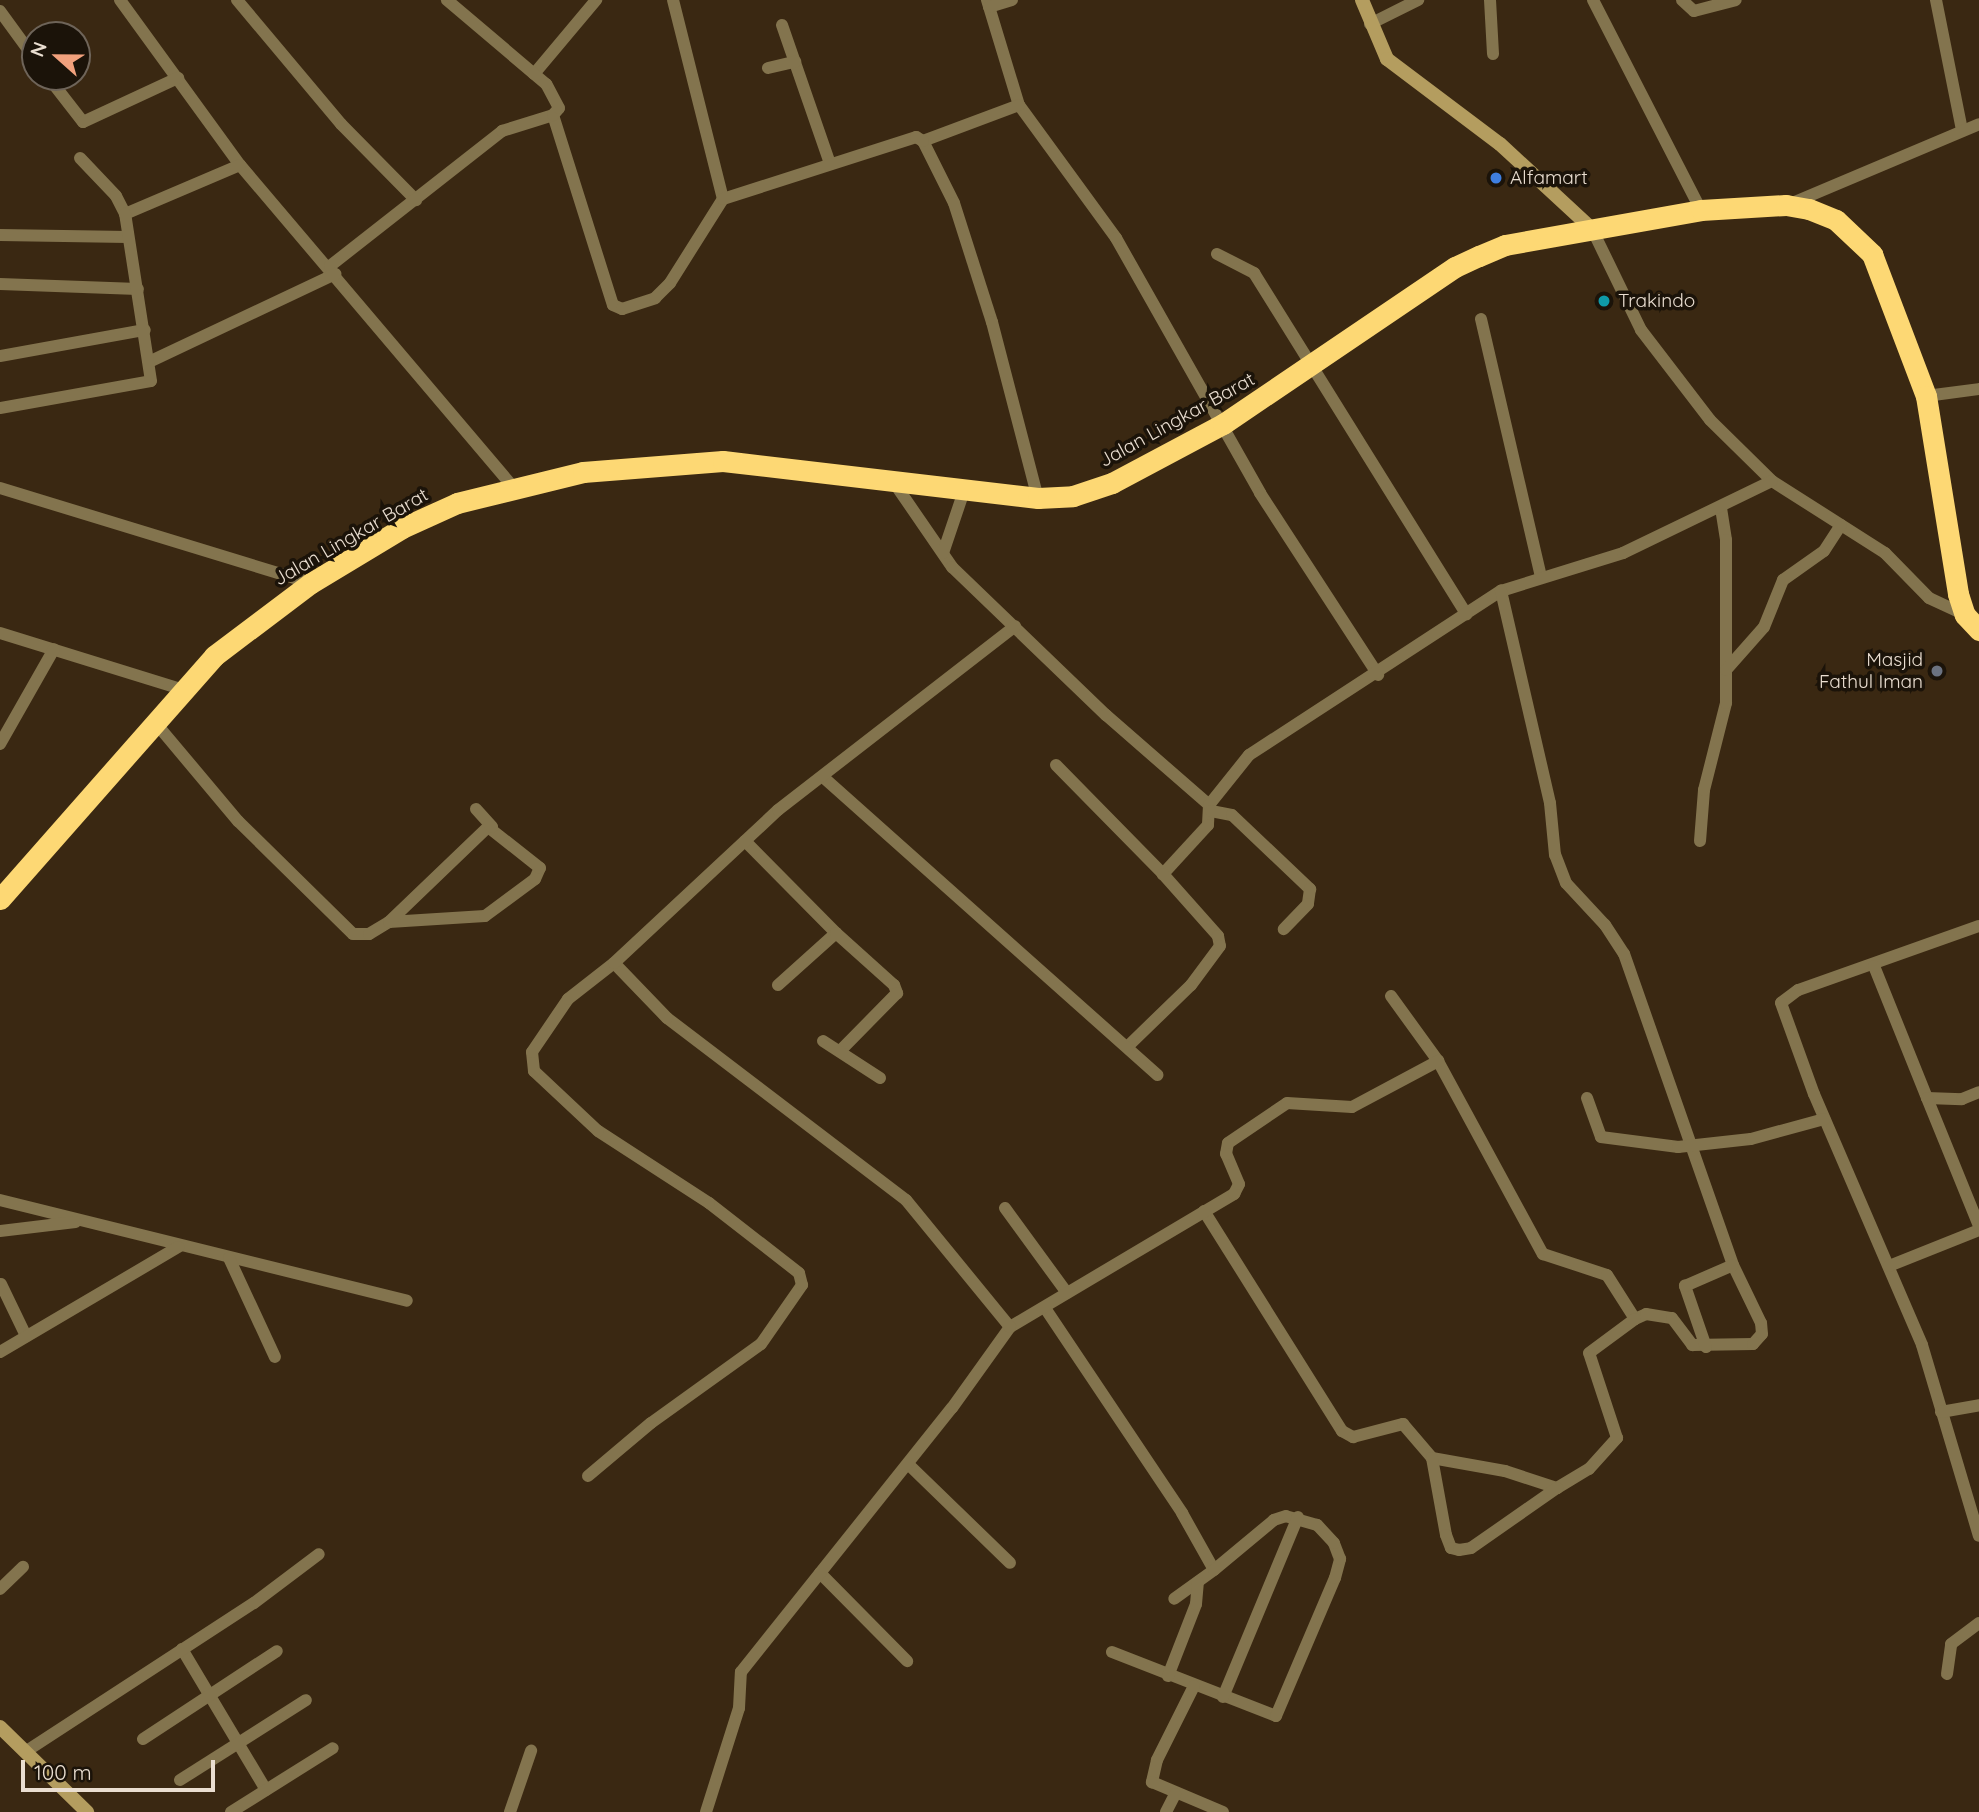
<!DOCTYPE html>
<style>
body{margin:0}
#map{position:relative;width:1979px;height:1812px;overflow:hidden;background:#3a2812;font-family:Quicksand,sans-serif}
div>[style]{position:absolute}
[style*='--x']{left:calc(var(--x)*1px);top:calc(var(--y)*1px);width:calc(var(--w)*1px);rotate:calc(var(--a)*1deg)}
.street>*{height:12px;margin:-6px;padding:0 6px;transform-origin:6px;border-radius:6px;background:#83744e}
.secondary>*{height:14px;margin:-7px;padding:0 7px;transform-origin:7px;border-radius:7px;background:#b49d5f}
.highway>*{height:21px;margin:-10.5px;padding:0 10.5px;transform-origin:10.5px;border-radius:10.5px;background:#fdd874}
.dots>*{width:19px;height:19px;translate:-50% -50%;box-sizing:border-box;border:4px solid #1b1309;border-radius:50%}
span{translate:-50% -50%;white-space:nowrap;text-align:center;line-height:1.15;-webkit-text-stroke:7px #1b1309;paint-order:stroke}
.poi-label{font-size:19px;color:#eaded1}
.left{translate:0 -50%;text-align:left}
.right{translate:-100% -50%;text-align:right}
.street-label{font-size:19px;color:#eaded1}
.north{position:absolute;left:21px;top:21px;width:70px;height:70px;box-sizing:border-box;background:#1b1309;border:2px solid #6e6459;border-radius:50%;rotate:291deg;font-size:19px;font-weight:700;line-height:28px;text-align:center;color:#eaded1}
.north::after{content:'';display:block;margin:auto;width:24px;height:32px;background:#f1a17d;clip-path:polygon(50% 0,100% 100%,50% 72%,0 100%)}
.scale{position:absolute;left:21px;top:1760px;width:194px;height:32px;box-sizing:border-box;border:4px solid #eaded1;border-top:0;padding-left:9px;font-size:21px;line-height:24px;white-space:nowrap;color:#eaded1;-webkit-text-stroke:5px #1b1309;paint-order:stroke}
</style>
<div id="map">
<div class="street">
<div style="--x:120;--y:0;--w:204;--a:54"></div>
<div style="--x:240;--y:165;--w:422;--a:49.7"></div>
<div style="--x:237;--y:0;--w:162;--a:50"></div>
<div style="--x:341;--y:124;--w:107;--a:45.4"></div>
<div style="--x:987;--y:0;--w:110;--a:73.1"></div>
<div style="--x:1019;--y:105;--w:165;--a:53.9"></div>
<div style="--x:1116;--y:238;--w:293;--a:60.5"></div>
<div style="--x:1260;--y:493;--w:217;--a:57"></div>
<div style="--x:1490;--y:0;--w:54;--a:86.8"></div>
<div style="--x:1593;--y:0;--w:236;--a:62.8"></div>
<div style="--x:1682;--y:0;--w:16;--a:43"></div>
<div style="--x:1694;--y:11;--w:43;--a:-14.7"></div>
<div style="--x:1936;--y:0;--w:133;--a:78.7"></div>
<div style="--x:989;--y:7;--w:24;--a:-17"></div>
<div style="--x:0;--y:11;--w:59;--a:53.9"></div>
<div style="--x:1370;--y:24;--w:54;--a:-26.6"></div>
<div style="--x:782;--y:25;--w:147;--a:70.9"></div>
<div style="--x:768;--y:68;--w:28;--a:-13"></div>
<div style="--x:534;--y:74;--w:97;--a:-50"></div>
<div style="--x:48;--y:77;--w:57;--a:52.1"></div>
<div style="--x:83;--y:122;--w:105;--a:-24.9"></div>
<div style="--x:1019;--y:105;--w:103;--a:159.4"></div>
<div style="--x:923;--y:141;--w:69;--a:63.4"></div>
<div style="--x:954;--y:203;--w:125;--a:72.3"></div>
<div style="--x:992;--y:322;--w:182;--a:75.4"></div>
<div style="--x:553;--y:115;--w:199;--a:72.5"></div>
<div style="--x:613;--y:305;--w:10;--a:24"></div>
<div style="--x:622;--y:309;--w:35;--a:-18"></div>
<div style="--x:655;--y:298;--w:21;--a:-45"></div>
<div style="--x:670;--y:283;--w:99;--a:-57.8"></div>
<div style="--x:723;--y:199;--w:205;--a:-104.1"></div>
<div style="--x:80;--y:158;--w:52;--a:46.5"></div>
<div style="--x:116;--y:196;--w:20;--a:63"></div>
<div style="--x:125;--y:214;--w:125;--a:-23.1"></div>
<div style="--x:723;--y:199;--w:203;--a:-17.8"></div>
<div style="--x:916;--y:137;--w:8;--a:30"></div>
<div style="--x:1790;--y:204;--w:205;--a:-22.9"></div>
<div style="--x:1592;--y:229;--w:112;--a:64.1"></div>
<div style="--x:1641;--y:330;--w:113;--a:52.5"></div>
<div style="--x:1710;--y:420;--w:87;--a:44.5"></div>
<div style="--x:1772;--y:481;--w:134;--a:32.5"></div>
<div style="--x:1885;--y:553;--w:63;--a:45.6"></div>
<div style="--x:1929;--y:598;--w:40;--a:25"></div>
<div style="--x:0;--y:235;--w:128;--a:0.9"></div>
<div style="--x:1217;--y:254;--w:42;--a:27.2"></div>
<div style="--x:1254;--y:273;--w:402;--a:58.1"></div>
<div style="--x:330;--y:266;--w:219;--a:-38.1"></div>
<div style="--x:502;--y:131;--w:53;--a:-17.4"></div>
<div style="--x:553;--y:115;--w:9;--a:-49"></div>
<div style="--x:559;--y:108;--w:27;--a:-118"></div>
<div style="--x:546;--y:84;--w:130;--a:-139.7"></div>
<div style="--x:0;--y:284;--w:138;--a:2.1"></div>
<div style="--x:1481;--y:319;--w:264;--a:76.9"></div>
<div style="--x:0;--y:356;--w:147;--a:-10.2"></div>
<div style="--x:151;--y:361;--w:204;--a:-25.3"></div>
<div style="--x:1926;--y:396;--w:53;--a:-7.5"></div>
<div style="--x:0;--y:408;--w:153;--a:-10.1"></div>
<div style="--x:151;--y:381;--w:169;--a:-98.8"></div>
<div style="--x:895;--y:484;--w:101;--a:55.5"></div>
<div style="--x:952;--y:567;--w:214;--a:43.9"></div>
<div style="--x:1106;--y:715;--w:137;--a:41.1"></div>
<div style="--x:1209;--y:805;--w:20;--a:93"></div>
<div style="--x:1208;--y:825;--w:67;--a:132.6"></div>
<div style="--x:0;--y:488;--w:325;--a:17"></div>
<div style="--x:1721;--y:508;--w:32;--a:81"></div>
<div style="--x:1726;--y:540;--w:130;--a:90"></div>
<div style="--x:943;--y:553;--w:65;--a:-71.3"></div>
<div style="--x:0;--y:633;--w:189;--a:17.2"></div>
<div style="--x:154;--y:721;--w:131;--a:50"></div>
<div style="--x:238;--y:821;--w:161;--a:44.5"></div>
<div style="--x:353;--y:934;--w:16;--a:0"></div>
<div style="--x:369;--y:934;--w:23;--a:-31"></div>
<div style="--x:389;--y:922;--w:96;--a:-3.6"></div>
<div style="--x:485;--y:916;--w:62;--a:-36.5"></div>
<div style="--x:535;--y:879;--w:12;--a:-66"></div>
<div style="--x:540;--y:868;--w:66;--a:-141.7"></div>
<div style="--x:488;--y:827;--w:137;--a:136.2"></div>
<div style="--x:0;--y:744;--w:109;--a:-60.4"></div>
<div style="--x:1056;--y:765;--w:153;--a:45.5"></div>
<div style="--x:1163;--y:874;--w:83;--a:48.4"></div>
<div style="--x:1218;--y:936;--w:10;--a:79"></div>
<div style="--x:1220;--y:946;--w:49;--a:126.6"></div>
<div style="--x:1191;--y:985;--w:89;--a:135.9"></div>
<div style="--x:823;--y:777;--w:448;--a:41.7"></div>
<div style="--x:1209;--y:805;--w:64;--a:-51.3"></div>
<div style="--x:1249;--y:755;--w:301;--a:-33.1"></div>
<div style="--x:1501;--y:591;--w:128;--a:-17.3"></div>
<div style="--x:1623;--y:553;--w:165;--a:-25.8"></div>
<div style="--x:476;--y:809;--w:24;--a:48"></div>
<div style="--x:1211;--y:811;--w:21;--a:11"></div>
<div style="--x:1232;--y:815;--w:108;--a:43.5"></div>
<div style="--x:1310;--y:889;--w:15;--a:98"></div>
<div style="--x:1308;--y:904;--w:35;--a:134"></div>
<div style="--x:745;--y:841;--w:129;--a:45.3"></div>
<div style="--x:836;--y:933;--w:78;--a:138.1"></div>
<div style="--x:1700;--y:841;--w:51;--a:-85.5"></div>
<div style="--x:1704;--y:790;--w:90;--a:-75.8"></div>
<div style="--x:1726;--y:703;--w:33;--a:-90"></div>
<div style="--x:1726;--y:670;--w:57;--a:-48.5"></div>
<div style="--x:1764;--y:627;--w:51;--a:-68"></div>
<div style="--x:1783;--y:580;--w:50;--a:-35.3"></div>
<div style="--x:1824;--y:551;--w:31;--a:-57"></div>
<div style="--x:1979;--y:926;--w:192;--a:160.5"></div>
<div style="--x:1798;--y:990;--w:21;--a:143"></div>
<div style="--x:1781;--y:1003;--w:97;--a:70.1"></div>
<div style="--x:1814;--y:1094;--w:273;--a:66.7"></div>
<div style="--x:1922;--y:1345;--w:199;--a:73.4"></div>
<div style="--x:836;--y:933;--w:78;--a:41.9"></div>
<div style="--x:894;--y:985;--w:9;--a:69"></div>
<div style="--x:897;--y:993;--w:81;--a:134.5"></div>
<div style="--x:1874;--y:966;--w:142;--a:68.1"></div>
<div style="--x:1927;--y:1098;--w:35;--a:2"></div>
<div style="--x:1962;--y:1099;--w:18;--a:-22"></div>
<div style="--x:1391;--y:996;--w:80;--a:54.1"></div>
<div style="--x:1438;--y:1061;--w:220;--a:61.5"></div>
<div style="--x:1543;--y:1254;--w:67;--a:18.2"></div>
<div style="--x:1607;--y:1275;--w:52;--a:57.5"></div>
<div style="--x:1635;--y:1319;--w:12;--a:-24"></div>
<div style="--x:1646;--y:1314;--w:26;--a:9"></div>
<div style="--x:1672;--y:1318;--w:34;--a:53"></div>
<div style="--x:1692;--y:1345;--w:61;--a:-0.9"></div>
<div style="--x:1753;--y:1344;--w:13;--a:-48"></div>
<div style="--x:1762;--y:1334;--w:11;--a:-95"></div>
<div style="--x:1761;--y:1323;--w:64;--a:-115.8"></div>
<div style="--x:1733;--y:1265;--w:330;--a:-109.3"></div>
<div style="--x:1624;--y:954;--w:35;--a:-123"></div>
<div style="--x:1605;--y:925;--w:57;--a:-132.9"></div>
<div style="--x:1566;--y:883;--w:30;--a:-111"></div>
<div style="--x:1555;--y:855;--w:52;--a:-95.5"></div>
<div style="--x:1550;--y:803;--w:218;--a:-103"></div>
<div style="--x:823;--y:1041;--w:68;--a:33"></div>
<div style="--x:1587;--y:1098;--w:41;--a:70.3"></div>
<div style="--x:1601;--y:1137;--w:78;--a:7.4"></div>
<div style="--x:1678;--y:1147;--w:73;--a:-6.3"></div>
<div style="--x:1751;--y:1139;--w:76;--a:-15.3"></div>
<div style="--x:1927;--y:1098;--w:138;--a:67.9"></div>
<div style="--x:0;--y:1200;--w:419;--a:13.9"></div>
<div style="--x:1005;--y:1208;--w:105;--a:53.9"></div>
<div style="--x:1204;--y:1211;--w:260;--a:57.9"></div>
<div style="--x:1342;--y:1431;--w:13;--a:29"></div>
<div style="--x:1353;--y:1437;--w:52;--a:-14.6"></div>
<div style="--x:1403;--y:1424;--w:45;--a:49.5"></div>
<div style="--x:1432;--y:1458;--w:74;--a:10.1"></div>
<div style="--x:1505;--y:1471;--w:55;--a:18.1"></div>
<div style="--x:1557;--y:1488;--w:37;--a:-31"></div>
<div style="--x:1589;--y:1469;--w:42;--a:-47.9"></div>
<div style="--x:1617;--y:1438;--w:89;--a:-108.2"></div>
<div style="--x:1589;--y:1353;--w:57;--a:-36.5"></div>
<div style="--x:0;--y:1231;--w:76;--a:-6.8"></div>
<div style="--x:229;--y:1258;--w:109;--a:65.1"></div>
<div style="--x:1889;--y:1266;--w:97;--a:-21.8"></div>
<div style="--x:1;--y:1284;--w:58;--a:64.3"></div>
<div style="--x:1045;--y:1308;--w:247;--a:56.2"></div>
<div style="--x:1182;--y:1513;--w:65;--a:60.7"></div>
<div style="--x:1214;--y:1570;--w:49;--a:144.1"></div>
<div style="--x:1010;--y:1327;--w:261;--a:-30.7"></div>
<div style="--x:1234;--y:1194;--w:11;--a:-63"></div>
<div style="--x:1239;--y:1184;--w:33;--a:-113"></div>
<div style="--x:1226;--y:1154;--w:11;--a:-80"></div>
<div style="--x:1228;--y:1143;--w:71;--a:-34.1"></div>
<div style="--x:1287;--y:1103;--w:65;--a:3.5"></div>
<div style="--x:1352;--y:1107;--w:98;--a:-28.1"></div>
<div style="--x:1706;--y:1347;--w:65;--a:-109"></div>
<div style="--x:1685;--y:1286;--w:52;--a:-23.6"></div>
<div style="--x:0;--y:1352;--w:207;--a:-30.5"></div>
<div style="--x:1941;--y:1412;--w:39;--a:-10"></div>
<div style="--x:1432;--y:1458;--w:78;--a:79.7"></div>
<div style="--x:1446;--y:1535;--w:14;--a:69"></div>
<div style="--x:1451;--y:1548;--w:8;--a:14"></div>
<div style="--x:1459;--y:1550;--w:12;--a:-9"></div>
<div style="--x:1471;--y:1548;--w:105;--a:-34.9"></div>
<div style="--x:908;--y:1464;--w:142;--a:44.1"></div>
<div style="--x:588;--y:1476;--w:82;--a:-40.1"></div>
<div style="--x:651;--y:1423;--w:135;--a:-35.7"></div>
<div style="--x:761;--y:1344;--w:72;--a:-55.2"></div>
<div style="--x:802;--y:1285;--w:12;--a:-104"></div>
<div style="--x:799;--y:1273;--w:114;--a:-142.1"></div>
<div style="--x:709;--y:1203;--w:132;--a:-147"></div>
<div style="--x:598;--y:1131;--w:88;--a:-136.8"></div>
<div style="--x:534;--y:1071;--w:19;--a:-96"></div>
<div style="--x:532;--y:1052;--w:64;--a:-55.8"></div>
<div style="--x:568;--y:999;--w:58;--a:-38"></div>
<div style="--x:820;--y:1573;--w:124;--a:45.3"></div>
<div style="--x:0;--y:1589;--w:32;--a:-44"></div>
<div style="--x:182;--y:1649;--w:164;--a:59.2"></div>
<div style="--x:1112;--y:1652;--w:176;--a:21.3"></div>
<div style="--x:1276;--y:1716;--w:150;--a:-66.9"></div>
<div style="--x:1335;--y:1578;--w:20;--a:-75"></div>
<div style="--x:1340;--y:1559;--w:17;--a:-111"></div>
<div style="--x:1334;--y:1543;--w:25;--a:-133"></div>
<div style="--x:1317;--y:1525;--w:32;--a:-164"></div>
<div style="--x:1286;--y:1516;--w:13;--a:162"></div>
<div style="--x:1274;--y:1520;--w:78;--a:140.2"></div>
<div style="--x:1947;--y:1674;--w:30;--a:-82"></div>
<div style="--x:1951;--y:1644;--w:35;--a:-37"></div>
<div style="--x:1168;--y:1676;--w:77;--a:-68.7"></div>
<div style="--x:1196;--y:1604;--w:22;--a:-85"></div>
<div style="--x:1194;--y:1686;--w:83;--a:116.6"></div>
<div style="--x:1157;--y:1760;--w:23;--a:103"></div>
<div style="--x:1152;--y:1782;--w:77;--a:22.9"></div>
<div style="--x:1223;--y:1697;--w:195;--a:-67.4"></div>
<div style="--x:143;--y:1739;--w:160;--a:-33.3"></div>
<div style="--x:25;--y:1752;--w:273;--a:-33.1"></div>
<div style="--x:254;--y:1603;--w:81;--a:-37"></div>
<div style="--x:180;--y:1780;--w:149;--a:-32.4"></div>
<div style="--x:231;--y:1812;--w:120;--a:-32.1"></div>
<div style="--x:510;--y:1812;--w:65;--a:-71"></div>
<div style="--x:706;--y:1812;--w:109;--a:-72.4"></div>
<div style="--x:739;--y:1708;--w:36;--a:-87"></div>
<div style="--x:741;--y:1672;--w:338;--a:-51.4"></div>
<div style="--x:952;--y:1408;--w:100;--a:-54.4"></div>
<div style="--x:1010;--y:1327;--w:164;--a:-129.3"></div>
<div style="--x:906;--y:1200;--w:300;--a:-142.7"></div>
<div style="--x:667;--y:1018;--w:76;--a:-133.9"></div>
<div style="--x:614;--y:963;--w:224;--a:-43"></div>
<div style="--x:778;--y:810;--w:300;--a:-37.8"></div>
<div style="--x:1166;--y:1812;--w:20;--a:-63"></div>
</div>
<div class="secondary">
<div style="--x:1362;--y:0;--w:64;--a:67"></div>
<div style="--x:1387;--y:59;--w:141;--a:37"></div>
<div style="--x:1500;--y:144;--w:125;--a:42.7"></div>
<div style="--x:0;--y:1727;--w:122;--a:44.3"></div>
</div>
<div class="highway">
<div style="--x:0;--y:899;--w:324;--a:-48.6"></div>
<div style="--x:214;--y:656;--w:121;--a:-37"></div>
<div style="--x:311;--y:583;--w:106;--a:-31.1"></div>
<div style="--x:402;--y:528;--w:60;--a:-24.4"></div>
<div style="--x:457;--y:503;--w:130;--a:-13.8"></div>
<div style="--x:583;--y:472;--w:140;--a:-4.5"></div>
<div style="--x:723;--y:461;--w:317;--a:6.7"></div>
<div style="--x:1038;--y:498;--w:35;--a:-3"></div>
<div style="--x:1073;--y:496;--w:41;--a:-18.4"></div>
<div style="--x:1112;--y:483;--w:126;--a:-28"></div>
<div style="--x:1223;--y:424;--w:280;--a:-34.1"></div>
<div style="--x:1455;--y:267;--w:26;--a:-25"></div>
<div style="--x:1479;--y:256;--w:28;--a:-23"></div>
<div style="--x:1505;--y:245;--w:199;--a:-10.1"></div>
<div style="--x:1701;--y:210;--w:85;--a:-3.4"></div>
<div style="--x:1786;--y:205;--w:23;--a:10"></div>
<div style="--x:1809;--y:209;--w:29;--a:22"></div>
<div style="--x:1836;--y:220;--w:50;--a:43.4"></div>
<div style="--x:1872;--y:254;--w:152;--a:69.2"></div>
<div style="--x:1926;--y:396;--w:201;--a:80.8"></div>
<div style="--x:1958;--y:594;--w:22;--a:72"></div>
<div style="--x:1965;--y:615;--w:21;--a:47"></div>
</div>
<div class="dots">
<div style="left:1496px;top:178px;background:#3f7fe0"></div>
<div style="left:1604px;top:301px;background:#0f9aa8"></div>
<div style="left:1937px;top:671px;background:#6b7280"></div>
</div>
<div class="poi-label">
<span class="left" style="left:1510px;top:178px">Alfamart</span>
<span class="left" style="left:1618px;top:301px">Trakindo</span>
<span class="right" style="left:1923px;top:671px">Masjid<br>Fathul Iman</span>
</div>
<div class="street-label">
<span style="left:1177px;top:420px;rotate:-29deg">Jalan Lingkar Barat</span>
<span style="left:351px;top:537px;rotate:-30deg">Jalan Lingkar Barat</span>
</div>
<div class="north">N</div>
<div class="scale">100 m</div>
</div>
